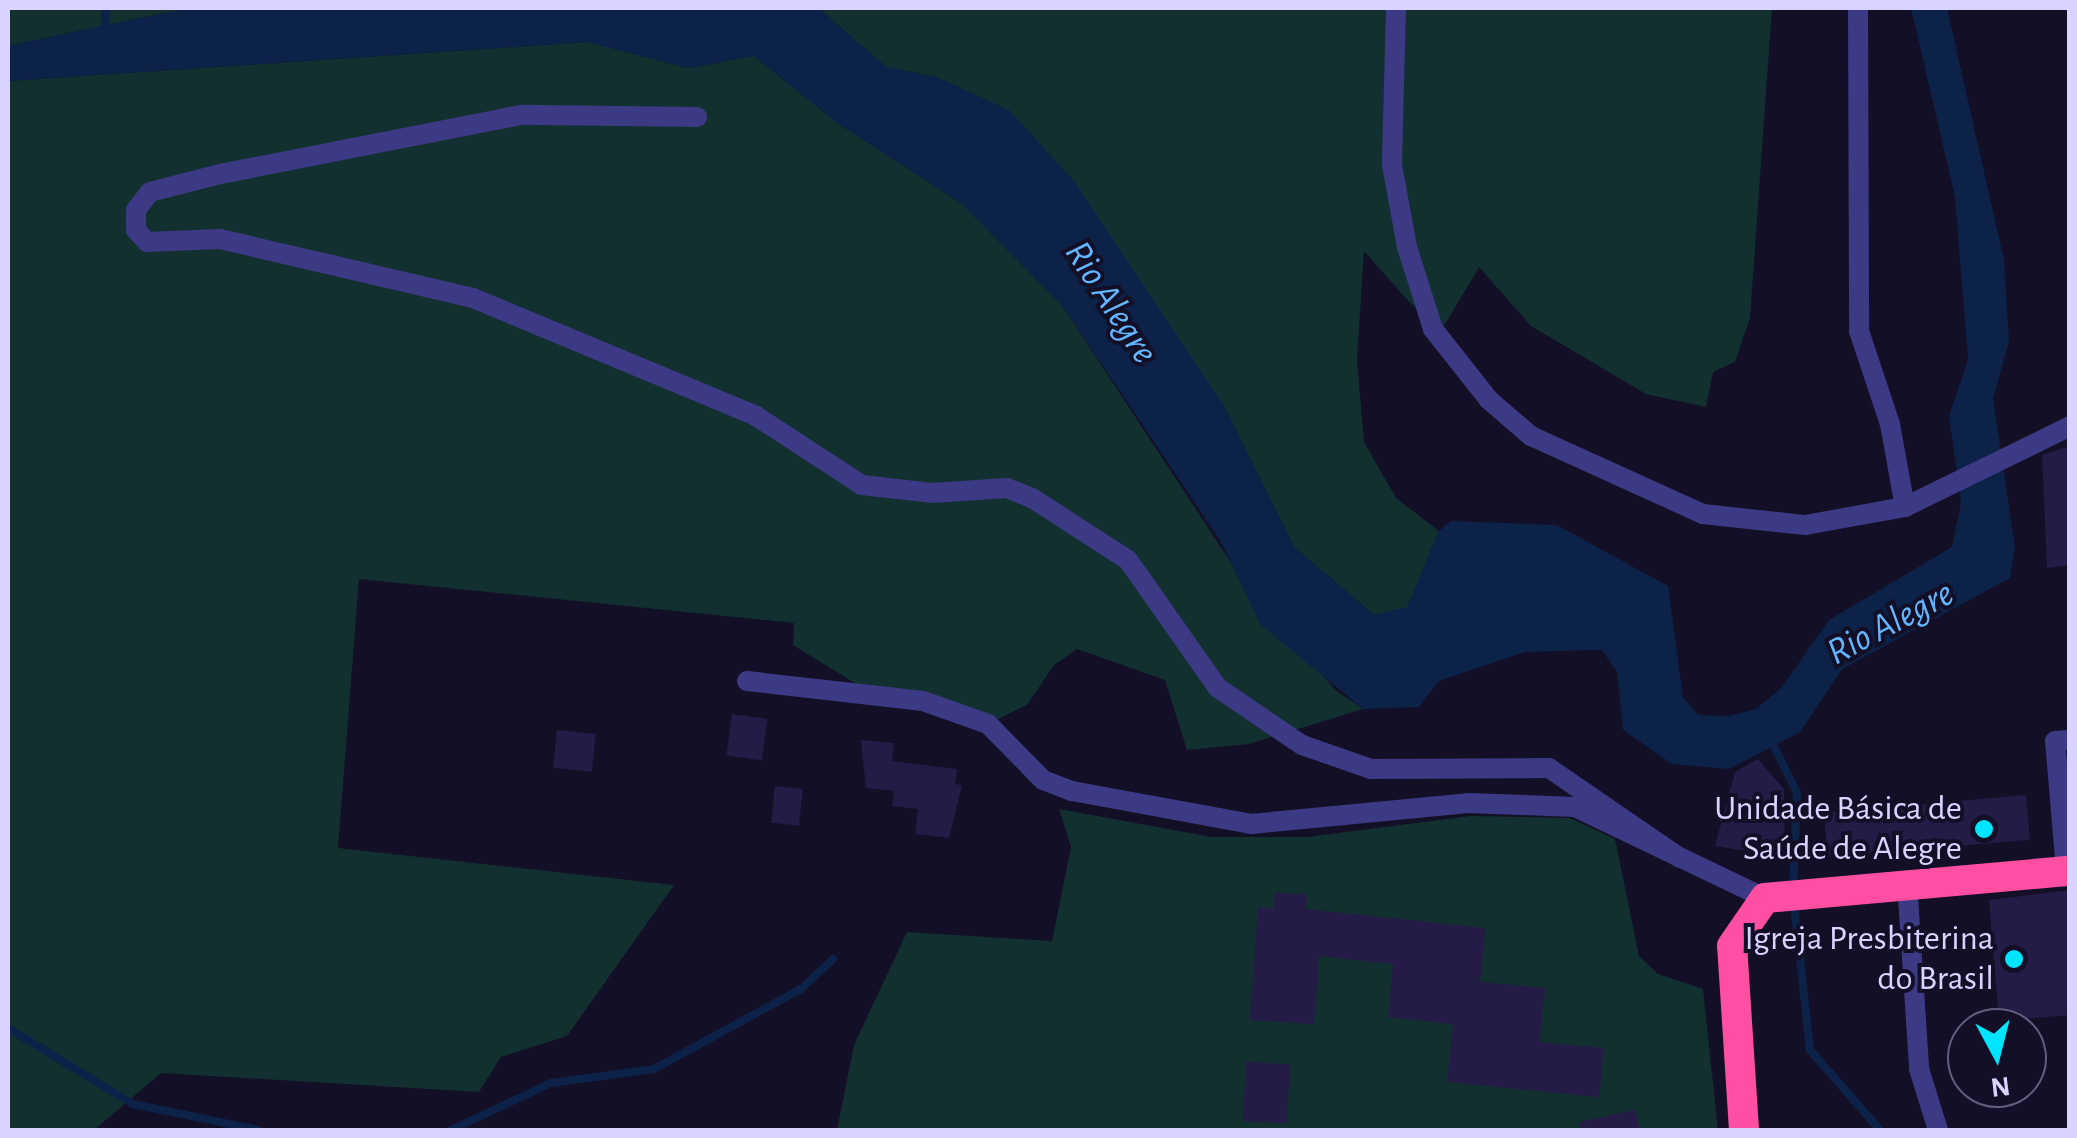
<!DOCTYPE html>
<meta charset="utf-8">
<style>
body{margin:0}
#map{position:relative;width:2077px;height:1138px;overflow:hidden;background:#130f26;font-family:"Alegreya Sans",sans-serif}
div>[style]{position:absolute}
[style*='--x']{left:calc(var(--x)*1px);top:calc(var(--y)*1px);width:calc(var(--w)*1px);rotate:calc(var(--a)*1deg)}
.green>*{inset:0;background:#12302f}
.water>*{inset:0;background:#0c2248}
.stream>*{height:8px;margin:-4px;padding:0 4px;transform-origin:4px;border-radius:4px;background:#0c2248}
.building>*{inset:0;background:#241b47;transform-origin:0 0}
.street>*{height:20px;margin:-10px;padding:0 10px;transform-origin:10px;border-radius:10px;background:#3d3a85}
.highway>*{height:30px;margin:-15px;padding:0 15px;transform-origin:15px;border-radius:15px;background:#ff4fa3}
.dots>*{width:28px;height:28px;translate:-50% -50%;box-sizing:border-box;border:5px solid #130f26;border-radius:50%}
span{translate:-50% -50%;white-space:nowrap;text-align:center;line-height:1.15;-webkit-text-stroke:8px #130f26;paint-order:stroke}
.poi-label{font-size:35px;color:#d9d4ff}
.right{translate:-100% -50%;text-align:right}
.water-label{font-size:38px;color:#62b6ff;font-style:italic}
.frame{position:absolute;inset:0;border:10px solid #d9d4ff;pointer-events:none}
.north{position:absolute;left:1947px;top:1008px;width:100px;height:100px;box-sizing:border-box;background:#130f26;border:2px solid #625e7d;border-radius:50%;rotate:173deg;font-size:28px;font-weight:700;line-height:40px;text-align:center;color:#d9d4ff}
.north::after{content:'';display:block;margin:auto;width:35px;height:45px;background:#00e5ff;clip-path:polygon(50% 0,100% 100%,50% 72%,0 100%)}
</style>
<div id="map">
<div class="green">
<div style="clip-path:polygon(8px 8px,188px 8px,8px 46px)"></div>
<div style="clip-path:polygon(818px 8px,1772px 8px,1750px 318px,1735px 362px,1713px 372px,1706px 407px,1646px 394px,1531px 326px,1479px 267px,1444px 326px,1411px 304px,1364px 251px,1357px 359px,1364px 442px,1396px 498px,1439px 531px,1407px 608px,1374px 615px,1294px 547px,1223px 404px,937px 77px,886px 67px)"></div>
<div style="clip-path:polygon(588px 42px,688px 68px,754px 56px,839px 124px,961px 203px,1062px 305px,1233px 566px,1335px 690px,1363px 709px,1249px 744px,1187px 750px,1165px 680px,1077px 649px,1054px 665px,1027px 705px,996px 720px,887px 703px,793px 645px,794px 623px,359px 579px,338px 848px,674px 885px,567px 1036px,501px 1057px,479px 1092px,161px 1073px,94px 1130px,8px 1130px,8px 81px)"></div>
<div style="clip-path:polygon(1059px 809px,1212px 837px,1307px 837px,1470px 816px,1570px 818px,1615px 839px,1639px 956px,1658px 974px,1703px 989px,1718px 1130px,837px 1130px,854px 1045px,907px 932px,1052px 941px,1071px 847px)"></div>
</div>
<div class="water">
<div style="clip-path:polygon(188px 8px,818px 8px,886px 67px,937px 77px,1009px 110px,1075px 182px,1223px 404px,1294px 547px,1374px 615px,1407px 607px,1439px 531px,1451px 521px,1557px 525px,1668px 586px,1683px 697px,1698px 715px,1728px 716px,1756px 709px,1782px 687px,1829px 620px,1952px 547px,1961px 503px,1949px 416px,1968px 360px,1955px 197px,1911px 8px,1947px 8px,2004px 260px,2009px 342px,1993px 398px,2015px 547px,2010px 578px,1842px 669px,1800px 732px,1729px 769px,1672px 764px,1623px 730px,1617px 672px,1602px 650px,1525px 652px,1439px 681px,1419px 707px,1363px 709px,1260px 624px,1221px 542px,1062px 305px,961px 203px,839px 124px,754px 56px,688px 68px,588px 42px,8px 81px,8px 46px)"></div>
</div>
<div class="stream">
<div style="--x:105;--y:8;--w:22;--a:87"></div>
<div style="--x:1771;--y:740;--w:59;--a:63.9"></div>
<div style="--x:1797;--y:793;--w:96;--a:92.4"></div>
<div style="--x:1794;--y:903;--w:148;--a:83.8"></div>
<div style="--x:1810;--y:1050;--w:106;--a:48.8"></div>
<div style="--x:8;--y:1028;--w:146;--a:31.3"></div>
<div style="--x:133;--y:1104;--w:128;--a:11.7"></div>
<div style="--x:451;--y:1130;--w:110;--a:-25.2"></div>
<div style="--x:551;--y:1083;--w:104;--a:-7.7"></div>
<div style="--x:654;--y:1069;--w:167;--a:-28.6"></div>
<div style="--x:801;--y:989;--w:44;--a:-43.2"></div>
</div>
<div class="building">
<div style="clip-path:polygon(2070px 446px,2070px 565px,2047px 568px,2042px 455px)"></div>
<div style="left:732px;top:714px;width:36px;height:42px;rotate:8deg"></div>
<div style="left:557px;top:730px;width:39px;height:38px;rotate:6deg"></div>
<div style="clip-path:polygon(861px 740px,894px 743px,892px 761px,957px 769px,955px 784px,962px 785px,949px 838px,915px 834px,918px 809px,892px 806px,894px 791px,866px 788px)"></div>
<div style="clip-path:polygon(1758px 759px,1784px 789px,1785px 857px,1715px 846px,1735px 772px)"></div>
<div style="left:775px;top:786px;width:28px;height:37px;rotate:6deg"></div>
<div style="left:2026px;top:795px;width:45px;height:203px;rotate:85deg"></div>
<div style="clip-path:polygon(2070px 890px,2070px 1015px,1999px 1021px,1989px 900px)"></div>
<div style="clip-path:polygon(1275px 892px,1307px 895px,1306px 909px,1485px 928px,1480px 982px,1545px 988px,1539px 1042px,1604px 1048px,1599px 1097px,1447px 1082px,1453px 1024px,1388px 1017px,1393px 964px,1319px 956px,1314px 1024px,1250px 1020px,1258px 907px,1274px 909px)"></div>
<div style="left:1246px;top:1062px;width:44px;height:59px;rotate:3deg"></div>
<div style="clip-path:polygon(1635px 1110px,1640px 1130px,1580px 1130px,1579px 1122px)"></div>
</div>
<div class="street">
<div style="--x:1396;--y:8;--w:157;--a:91.5"></div>
<div style="--x:1392;--y:165;--w:83;--a:79.6"></div>
<div style="--x:1407;--y:247;--w:86;--a:72.4"></div>
<div style="--x:1433;--y:329;--w:90;--a:51.7"></div>
<div style="--x:1489;--y:400;--w:55;--a:40.6"></div>
<div style="--x:1531;--y:436;--w:189;--a:24.4"></div>
<div style="--x:1703;--y:514;--w:103;--a:6.2"></div>
<div style="--x:1805;--y:525;--w:102;--a:-10.2"></div>
<div style="--x:1905;--y:507;--w:184;--a:-26.1"></div>
<div style="--x:1858;--y:8;--w:323;--a:89.8"></div>
<div style="--x:1859;--y:331;--w:98;--a:71.6"></div>
<div style="--x:1890;--y:424;--w:84;--a:79.8"></div>
<div style="--x:697;--y:117;--w:176;--a:-179.3"></div>
<div style="--x:521;--y:115;--w:303;--a:168.9"></div>
<div style="--x:224;--y:173;--w:76;--a:165.6"></div>
<div style="--x:150;--y:192;--w:23;--a:128"></div>
<div style="--x:136;--y:210;--w:20;--a:90"></div>
<div style="--x:136;--y:230;--w:16;--a:47"></div>
<div style="--x:147;--y:242;--w:73;--a:-2.4"></div>
<div style="--x:220;--y:239;--w:260;--a:13.1"></div>
<div style="--x:473;--y:298;--w:307;--a:22.6"></div>
<div style="--x:756;--y:416;--w:126;--a:33.1"></div>
<div style="--x:862;--y:485;--w:70;--a:6.5"></div>
<div style="--x:932;--y:493;--w:75;--a:-3.8"></div>
<div style="--x:1007;--y:488;--w:27;--a:22"></div>
<div style="--x:1032;--y:498;--w:114;--a:32.9"></div>
<div style="--x:1128;--y:560;--w:156;--a:54.9"></div>
<div style="--x:1218;--y:688;--w:102;--a:34.2"></div>
<div style="--x:1302;--y:745;--w:73;--a:19.2"></div>
<div style="--x:1371;--y:769;--w:178;--a:-0.3"></div>
<div style="--x:1549;--y:768;--w:159;--a:34.5"></div>
<div style="--x:747;--y:681;--w:177;--a:6.5"></div>
<div style="--x:923;--y:701;--w:69;--a:19.5"></div>
<div style="--x:988;--y:724;--w:78;--a:45.5"></div>
<div style="--x:1043;--y:780;--w:31;--a:21"></div>
<div style="--x:1072;--y:791;--w:182;--a:10.4"></div>
<div style="--x:1251;--y:824;--w:218;--a:-5.5"></div>
<div style="--x:1468;--y:803;--w:107;--a:2.1"></div>
<div style="--x:1575;--y:807;--w:211;--a:25.6"></div>
<div style="--x:2066;--y:871;--w:130;--a:-94.8"></div>
<div style="--x:2055;--y:741;--w:15;--a:-4"></div>
<div style="--x:1907;--y:881;--w:188;--a:86.3"></div>
<div style="--x:1919;--y:1069;--w:64;--a:72.7"></div>
</div>
<div class="highway">
<div style="--x:1744;--y:1130;--w:184;--a:-93.7"></div>
<div style="--x:1732;--y:946;--w:58;--a:-55.5"></div>
<div style="--x:1765;--y:898;--w:306;--a:-5.1"></div>
</div>
<div class="dots">
<div style="left:1984px;top:829px;background:#00e5ff"></div>
<div style="left:2014px;top:959px;background:#00e5ff"></div>
</div>
<div class="poi-label">
<span class="right" style="left:1962px;top:829px">Unidade Básica de<br>Saúde de Alegre</span>
<span class="right" style="left:1994px;top:959px">Igreja Presbiterina<br>do Brasil</span>
</div>
<div class="water-label">
<span style="left:1110px;top:303px;rotate:57deg">Rio Alegre</span>
<span style="left:1891px;top:624px;rotate:-28deg">Rio Alegre</span>
</div>
<div class="frame"></div>
<div class="north">N</div>
</div>
